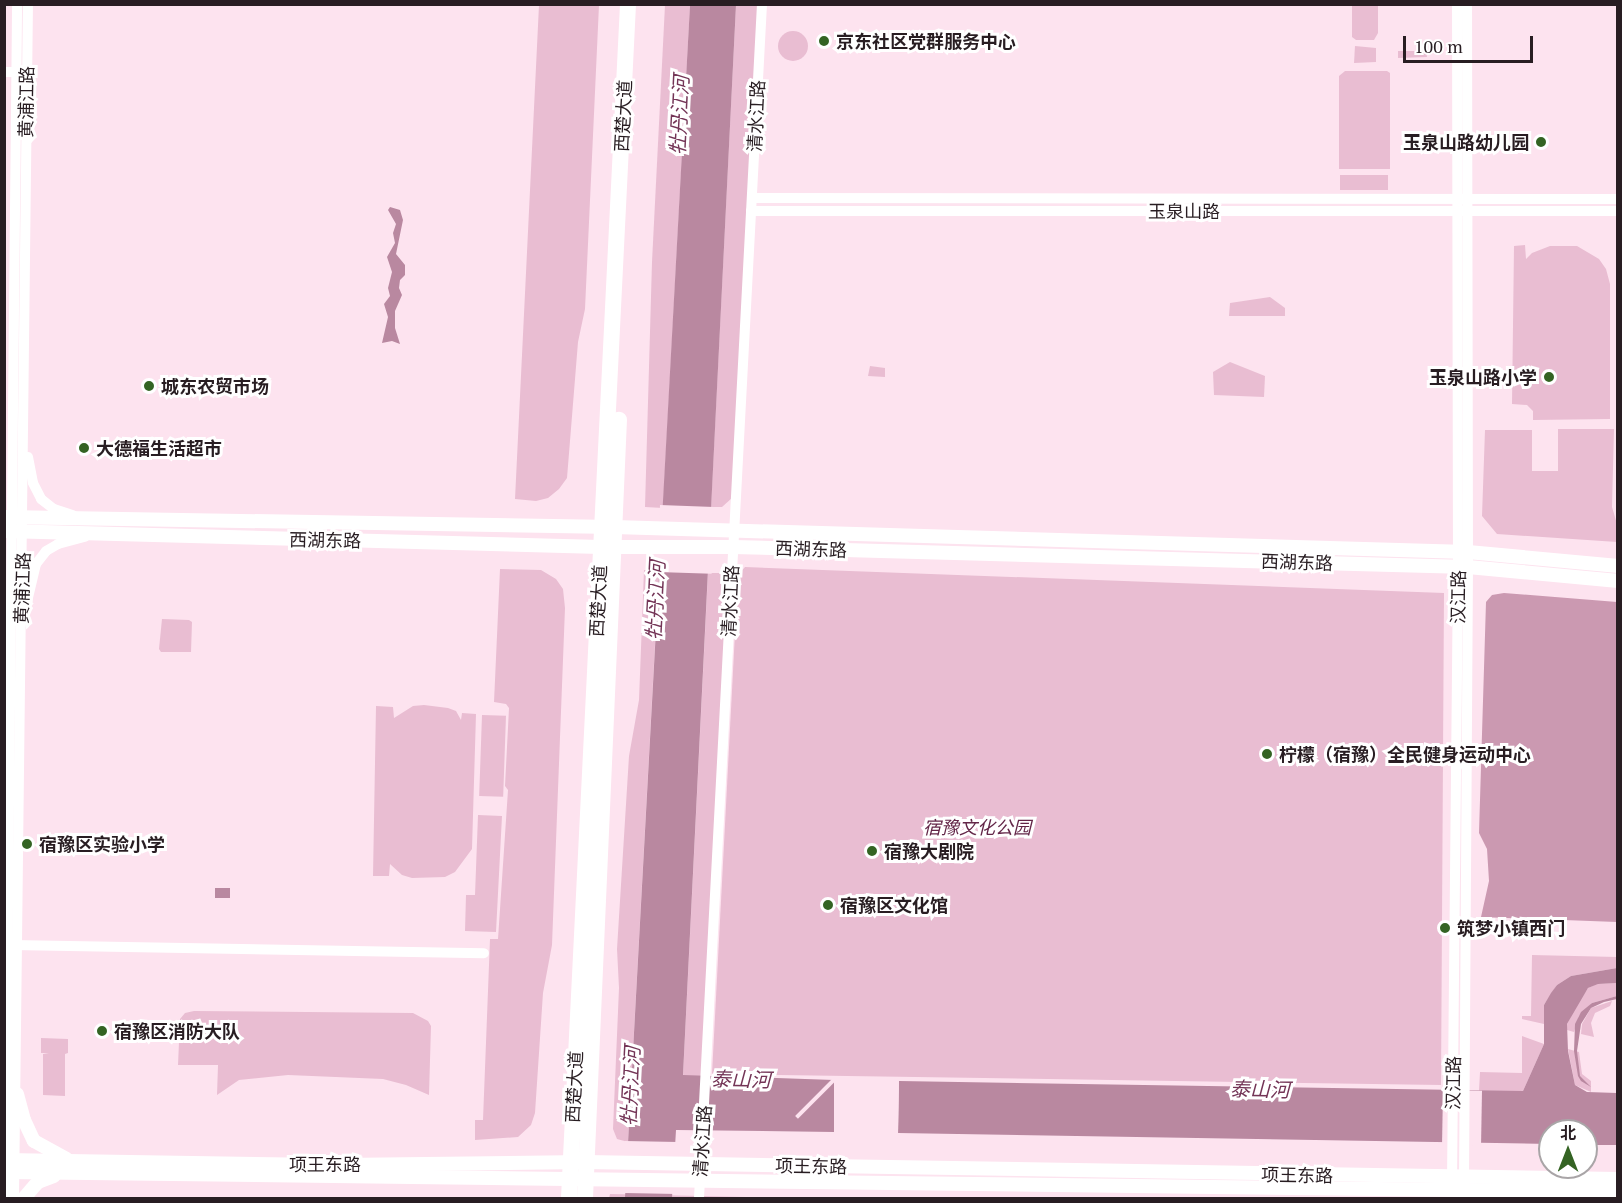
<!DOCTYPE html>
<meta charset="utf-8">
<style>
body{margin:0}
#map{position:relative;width:1622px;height:1203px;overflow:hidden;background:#fde3ef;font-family:"PT Serif","Noto Sans SC",serif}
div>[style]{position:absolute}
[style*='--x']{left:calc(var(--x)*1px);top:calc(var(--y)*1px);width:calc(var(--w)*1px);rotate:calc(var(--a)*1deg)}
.green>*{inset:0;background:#e9bdd2;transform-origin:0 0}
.round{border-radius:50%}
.forest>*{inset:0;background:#cb99b1}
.water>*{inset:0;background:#b988a0;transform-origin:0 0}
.pier>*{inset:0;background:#fde3ef;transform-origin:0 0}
.minor>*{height:10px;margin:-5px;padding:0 5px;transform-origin:5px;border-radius:5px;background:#fff}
.major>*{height:14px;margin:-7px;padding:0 7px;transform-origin:7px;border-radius:7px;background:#fff}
.highway>*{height:16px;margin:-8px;padding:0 8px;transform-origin:8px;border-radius:8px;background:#fff}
.dots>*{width:16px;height:16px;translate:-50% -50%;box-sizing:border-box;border:3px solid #fff;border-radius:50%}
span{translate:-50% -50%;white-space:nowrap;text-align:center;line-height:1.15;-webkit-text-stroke:6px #fff;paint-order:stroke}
.poi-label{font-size:18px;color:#281d22;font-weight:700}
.left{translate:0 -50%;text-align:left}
.right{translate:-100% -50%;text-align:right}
.street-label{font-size:18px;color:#281d22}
.park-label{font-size:18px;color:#632648;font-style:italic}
.water-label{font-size:20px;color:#743557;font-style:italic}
.frame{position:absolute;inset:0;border:6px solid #281d22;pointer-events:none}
.north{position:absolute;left:1538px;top:1119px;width:60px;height:60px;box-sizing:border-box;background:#fff;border:2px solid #a9a5a7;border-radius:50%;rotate:0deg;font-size:16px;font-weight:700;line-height:24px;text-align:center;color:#281d22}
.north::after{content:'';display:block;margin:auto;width:21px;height:27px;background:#346323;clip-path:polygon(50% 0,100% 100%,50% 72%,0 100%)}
.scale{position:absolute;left:1403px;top:36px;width:130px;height:27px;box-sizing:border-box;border:3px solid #281d22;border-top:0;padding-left:8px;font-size:18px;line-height:21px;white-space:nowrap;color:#281d22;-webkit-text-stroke:4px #fff;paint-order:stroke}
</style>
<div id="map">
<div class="green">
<div style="clip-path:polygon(539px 5px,599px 5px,585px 309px,578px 342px,567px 478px,559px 489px,548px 498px,536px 501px,515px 499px)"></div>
<div style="clip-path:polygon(665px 5px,690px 5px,663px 508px,645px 507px,652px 262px)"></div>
<div style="clip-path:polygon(736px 5px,760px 5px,732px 498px,722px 507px,711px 507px)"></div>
<div style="clip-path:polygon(1352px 5px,1378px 5px,1378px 33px,1374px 40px,1356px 40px,1352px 37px)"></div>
<div class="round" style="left:778px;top:31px;width:30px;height:30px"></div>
<div style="clip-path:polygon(1355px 46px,1376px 48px,1376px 62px,1354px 63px)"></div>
<div style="clip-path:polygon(1398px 51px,1426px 51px,1427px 57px,1398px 58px)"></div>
<div style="clip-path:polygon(1345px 71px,1387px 71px,1390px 73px,1390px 169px,1339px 169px,1339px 76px)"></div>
<div style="left:1340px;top:175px;width:48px;height:15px"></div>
<div style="clip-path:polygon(1525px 245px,1526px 259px,1532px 253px,1550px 246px,1577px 246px,1599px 259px,1606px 269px,1610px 284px,1610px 419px,1533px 420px,1533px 411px,1527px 405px,1512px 404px,1514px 246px)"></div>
<div style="clip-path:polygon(1270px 297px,1285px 308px,1285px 316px,1229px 316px,1230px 303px)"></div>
<div style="clip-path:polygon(1230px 362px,1265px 376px,1264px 397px,1214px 395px,1213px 372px)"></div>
<div style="clip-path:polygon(870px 366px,885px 368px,885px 377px,868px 376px)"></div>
<div style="clip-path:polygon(1558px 429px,1614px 429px,1612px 507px,1617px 524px,1617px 542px,1497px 534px,1482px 516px,1485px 430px,1532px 430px,1532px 471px,1558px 471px)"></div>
<div style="clip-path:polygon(745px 567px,1444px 593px,1441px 1085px,712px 1074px,738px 575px)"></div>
<div style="clip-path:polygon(500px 569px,541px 570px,556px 579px,563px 589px,565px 608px,552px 945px,543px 993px,535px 1113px,531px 1125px,518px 1137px,475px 1140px,475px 1120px,483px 1120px,490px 939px,498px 939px,508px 790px,505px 786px,509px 708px,506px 704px,494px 702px)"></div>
<div style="clip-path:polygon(644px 570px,659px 571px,628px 1142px,617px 1139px,613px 1129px,619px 988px,617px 949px,629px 756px,639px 700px)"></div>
<div style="clip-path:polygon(708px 573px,719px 573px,729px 583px,702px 1076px,683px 1076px)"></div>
<div style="clip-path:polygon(162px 619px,189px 620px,192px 622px,191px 652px,161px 652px,159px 649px)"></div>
<div style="clip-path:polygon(424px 705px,448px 708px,456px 711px,461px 720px,462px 713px,476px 714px,472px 849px,455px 872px,445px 877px,412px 878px,402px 875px,390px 864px,389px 876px,373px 876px,376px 706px,393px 707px,394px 718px,413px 706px)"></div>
<div style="left:482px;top:715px;width:24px;height:81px;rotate:2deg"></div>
<div style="clip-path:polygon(478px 815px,502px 816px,496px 932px,465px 931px,466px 895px,475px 895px)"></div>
<div style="clip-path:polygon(1532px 955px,1617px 957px,1617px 968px,1571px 976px,1557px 985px,1544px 1005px,1544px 1024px,1522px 1019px,1522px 1016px,1531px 1016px)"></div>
<div style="clip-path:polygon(1617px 983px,1617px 996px,1592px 1003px,1579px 1016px,1574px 1032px,1567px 1030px,1567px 1024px,1577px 1004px,1588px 988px,1597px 984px)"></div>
<div style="clip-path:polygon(1612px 1001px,1610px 1006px,1595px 1013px,1591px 1023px,1594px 1037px,1581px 1034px,1582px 1024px,1591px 1008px)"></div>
<div style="clip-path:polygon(194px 1011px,413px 1013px,428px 1021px,431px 1026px,429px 1095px,406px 1085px,383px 1079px,288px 1075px,239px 1080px,217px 1095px,218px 1065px,178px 1065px,180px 1019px,185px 1013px)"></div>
<div style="clip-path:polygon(1522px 1036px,1544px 1044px,1523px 1091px,1479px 1091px,1480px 1072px,1522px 1073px)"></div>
<div style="clip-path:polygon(41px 1038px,68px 1039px,68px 1053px,65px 1054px,65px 1096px,43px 1095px,43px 1054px,49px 1053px,41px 1053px)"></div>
<div style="clip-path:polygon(1568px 1049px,1579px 1052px,1582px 1074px,1591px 1081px,1591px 1092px,1575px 1085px)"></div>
<div style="clip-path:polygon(610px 1194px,746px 1197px,609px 1198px)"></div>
</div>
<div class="forest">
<div style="clip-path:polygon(1504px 593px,1617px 602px,1617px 922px,1481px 917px,1489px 881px,1487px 849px,1479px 833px,1486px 602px,1492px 595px)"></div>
</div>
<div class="water">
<div style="clip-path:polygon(690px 5px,736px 5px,683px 1075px,834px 1080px,834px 1132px,676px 1130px,672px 1198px,625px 1198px)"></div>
<div style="clip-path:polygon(390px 207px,400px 210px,403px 220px,396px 254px,405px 265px,405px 275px,400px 280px,399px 288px,402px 295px,395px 311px,395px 328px,400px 344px,392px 341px,382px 343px,388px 317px,384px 304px,390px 296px,388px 288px,392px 272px,387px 257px,395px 243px,393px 233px,396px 224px,388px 210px)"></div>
<div style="left:215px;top:888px;width:15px;height:10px"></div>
<div style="clip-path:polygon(1617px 968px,1617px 983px,1598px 984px,1588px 988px,1567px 1024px,1568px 1051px,1575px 1085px,1587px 1092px,1617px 1093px,1617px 1145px,1586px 1145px,1586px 1131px,1550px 1131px,1550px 1144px,898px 1133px,899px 1081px,1523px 1091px,1544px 1044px,1544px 1005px,1551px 993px,1557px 985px,1571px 976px)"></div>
<div style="clip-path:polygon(1617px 996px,1617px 999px,1604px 1002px,1591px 1008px,1581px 1024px,1577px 1051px,1580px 1076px,1591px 1087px,1581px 1081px,1578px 1076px,1574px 1051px,1575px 1024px,1581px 1012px,1592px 1003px)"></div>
</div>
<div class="pier">
<div style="left:660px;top:505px;width:54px;height:67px;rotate:2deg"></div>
<div style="left:834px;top:1077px;width:4px;height:55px;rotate:45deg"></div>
<div style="left:899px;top:1078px;width:55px;height:4px;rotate:91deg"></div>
<div style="left:1443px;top:1090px;width:39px;height:55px;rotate:1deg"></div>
<div style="left:625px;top:1141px;width:53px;height:52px;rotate:1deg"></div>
</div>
<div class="minor">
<div style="--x:4;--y:72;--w:19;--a:0"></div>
<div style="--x:752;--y:198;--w:866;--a:0.07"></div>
<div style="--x:751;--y:211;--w:867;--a:0"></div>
<div style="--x:28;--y:457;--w:26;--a:79"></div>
<div style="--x:33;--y:483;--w:18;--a:63"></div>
<div style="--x:41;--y:499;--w:16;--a:38"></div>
<div style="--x:54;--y:509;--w:20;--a:18"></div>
<div style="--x:26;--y:606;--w:43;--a:-76.6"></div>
<div style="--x:36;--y:564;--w:16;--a:-52"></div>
<div style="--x:46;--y:551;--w:14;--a:-30"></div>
<div style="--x:58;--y:544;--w:28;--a:-15"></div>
<div style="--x:11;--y:945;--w:473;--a:1"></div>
<div style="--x:1452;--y:1183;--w:617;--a:-89.44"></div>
<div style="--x:1458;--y:566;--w:562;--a:-90.1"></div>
<div style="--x:1464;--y:1183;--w:616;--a:-89.63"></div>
<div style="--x:1468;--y:567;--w:563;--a:-90.1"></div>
<div style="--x:5;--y:1198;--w:1194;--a:-89.42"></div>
<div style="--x:14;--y:1198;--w:1194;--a:-89.33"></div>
<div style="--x:699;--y:1198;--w:1196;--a:-86.98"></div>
</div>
<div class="major">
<div style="--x:4;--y:517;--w:610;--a:0.94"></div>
<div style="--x:614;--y:527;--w:854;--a:1.68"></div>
<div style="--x:1468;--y:552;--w:151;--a:5.3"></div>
<div style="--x:4;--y:531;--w:597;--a:1.54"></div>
<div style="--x:601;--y:547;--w:132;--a:0"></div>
<div style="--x:733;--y:547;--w:735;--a:1.56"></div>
<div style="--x:1468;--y:567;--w:151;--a:5.3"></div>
<div style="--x:17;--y:1094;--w:27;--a:75"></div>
<div style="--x:24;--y:1120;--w:23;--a:65"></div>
<div style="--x:34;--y:1141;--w:37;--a:29"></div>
<div style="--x:4;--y:1120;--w:26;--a:-81"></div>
<div style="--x:4;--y:1160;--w:337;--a:0.9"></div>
<div style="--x:341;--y:1165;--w:244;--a:-0.7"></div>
<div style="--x:585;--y:1162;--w:1033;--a:0.94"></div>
<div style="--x:4;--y:1172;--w:1614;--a:0.71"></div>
<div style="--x:24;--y:1198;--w:21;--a:-49"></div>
<div style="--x:38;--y:1182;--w:17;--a:-21"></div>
</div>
<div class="highway">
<div style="--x:569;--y:1198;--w:1195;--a:-87.17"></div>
<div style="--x:585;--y:1198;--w:779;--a:-87.5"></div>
</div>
<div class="dots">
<div style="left:824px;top:41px;background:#346323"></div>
<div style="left:1541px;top:142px;background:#346323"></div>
<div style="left:1549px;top:377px;background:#346323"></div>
<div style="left:149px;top:386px;background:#346323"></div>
<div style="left:84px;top:448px;background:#346323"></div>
<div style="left:1267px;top:754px;background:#346323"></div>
<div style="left:27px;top:844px;background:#346323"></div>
<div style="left:872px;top:851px;background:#346323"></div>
<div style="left:828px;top:905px;background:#346323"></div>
<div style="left:1445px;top:928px;background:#346323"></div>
<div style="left:102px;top:1031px;background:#346323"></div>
</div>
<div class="poi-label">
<span class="left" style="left:836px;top:41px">京东社区党群服务中心</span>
<span class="right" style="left:1529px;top:142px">玉泉山路幼儿园</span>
<span class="right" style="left:1537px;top:377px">玉泉山路小学</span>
<span class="left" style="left:161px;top:386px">城东农贸市场</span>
<span class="left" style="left:96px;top:448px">大德福生活超市</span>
<span class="left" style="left:1279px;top:754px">柠檬（宿豫）全民健身运动中心</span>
<span class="left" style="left:39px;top:844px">宿豫区实验小学</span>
<span class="left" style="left:884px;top:851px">宿豫大剧院</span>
<span class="left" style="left:840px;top:905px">宿豫区文化馆</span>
<span class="left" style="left:1457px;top:928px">筑梦小镇西门</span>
<span class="left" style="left:114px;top:1031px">宿豫区消防大队</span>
</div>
<div class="street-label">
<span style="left:26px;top:102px;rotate:-89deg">黄浦江路</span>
<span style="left:623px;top:116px;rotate:-87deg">西楚大道</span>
<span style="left:756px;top:116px;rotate:-87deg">清水江路</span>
<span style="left:1184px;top:211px">玉泉山路</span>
<span style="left:325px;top:540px;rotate:1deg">西湖东路</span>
<span style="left:811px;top:549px;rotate:2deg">西湖东路</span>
<span style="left:1297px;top:562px;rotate:2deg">西湖东路</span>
<span style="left:22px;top:588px;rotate:-88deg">黄浦江路</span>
<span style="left:1458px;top:597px;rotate:-89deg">汉江路</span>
<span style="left:598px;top:601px;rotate:-87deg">西楚大道</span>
<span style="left:730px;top:601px;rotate:-87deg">清水江路</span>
<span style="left:1453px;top:1083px;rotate:-89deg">汉江路</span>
<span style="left:574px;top:1087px;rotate:-87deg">西楚大道</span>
<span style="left:702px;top:1141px;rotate:-86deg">清水江路</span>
<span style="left:325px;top:1164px">项王东路</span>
<span style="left:811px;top:1166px;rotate:1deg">项王东路</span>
<span style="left:1297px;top:1175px;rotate:1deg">项王东路</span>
</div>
<div class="park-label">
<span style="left:977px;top:827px">宿豫文化公园</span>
</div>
<div class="water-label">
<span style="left:679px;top:115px;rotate:-87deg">牡丹江河</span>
<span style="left:655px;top:600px;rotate:-87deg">牡丹江河</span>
<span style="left:741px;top:1079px;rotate:1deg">泰山河</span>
<span style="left:630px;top:1086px;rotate:-87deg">牡丹江河</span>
<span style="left:1260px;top:1089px;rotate:1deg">泰山河</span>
</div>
<div class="frame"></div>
<div class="north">北</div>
<div class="scale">100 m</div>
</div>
